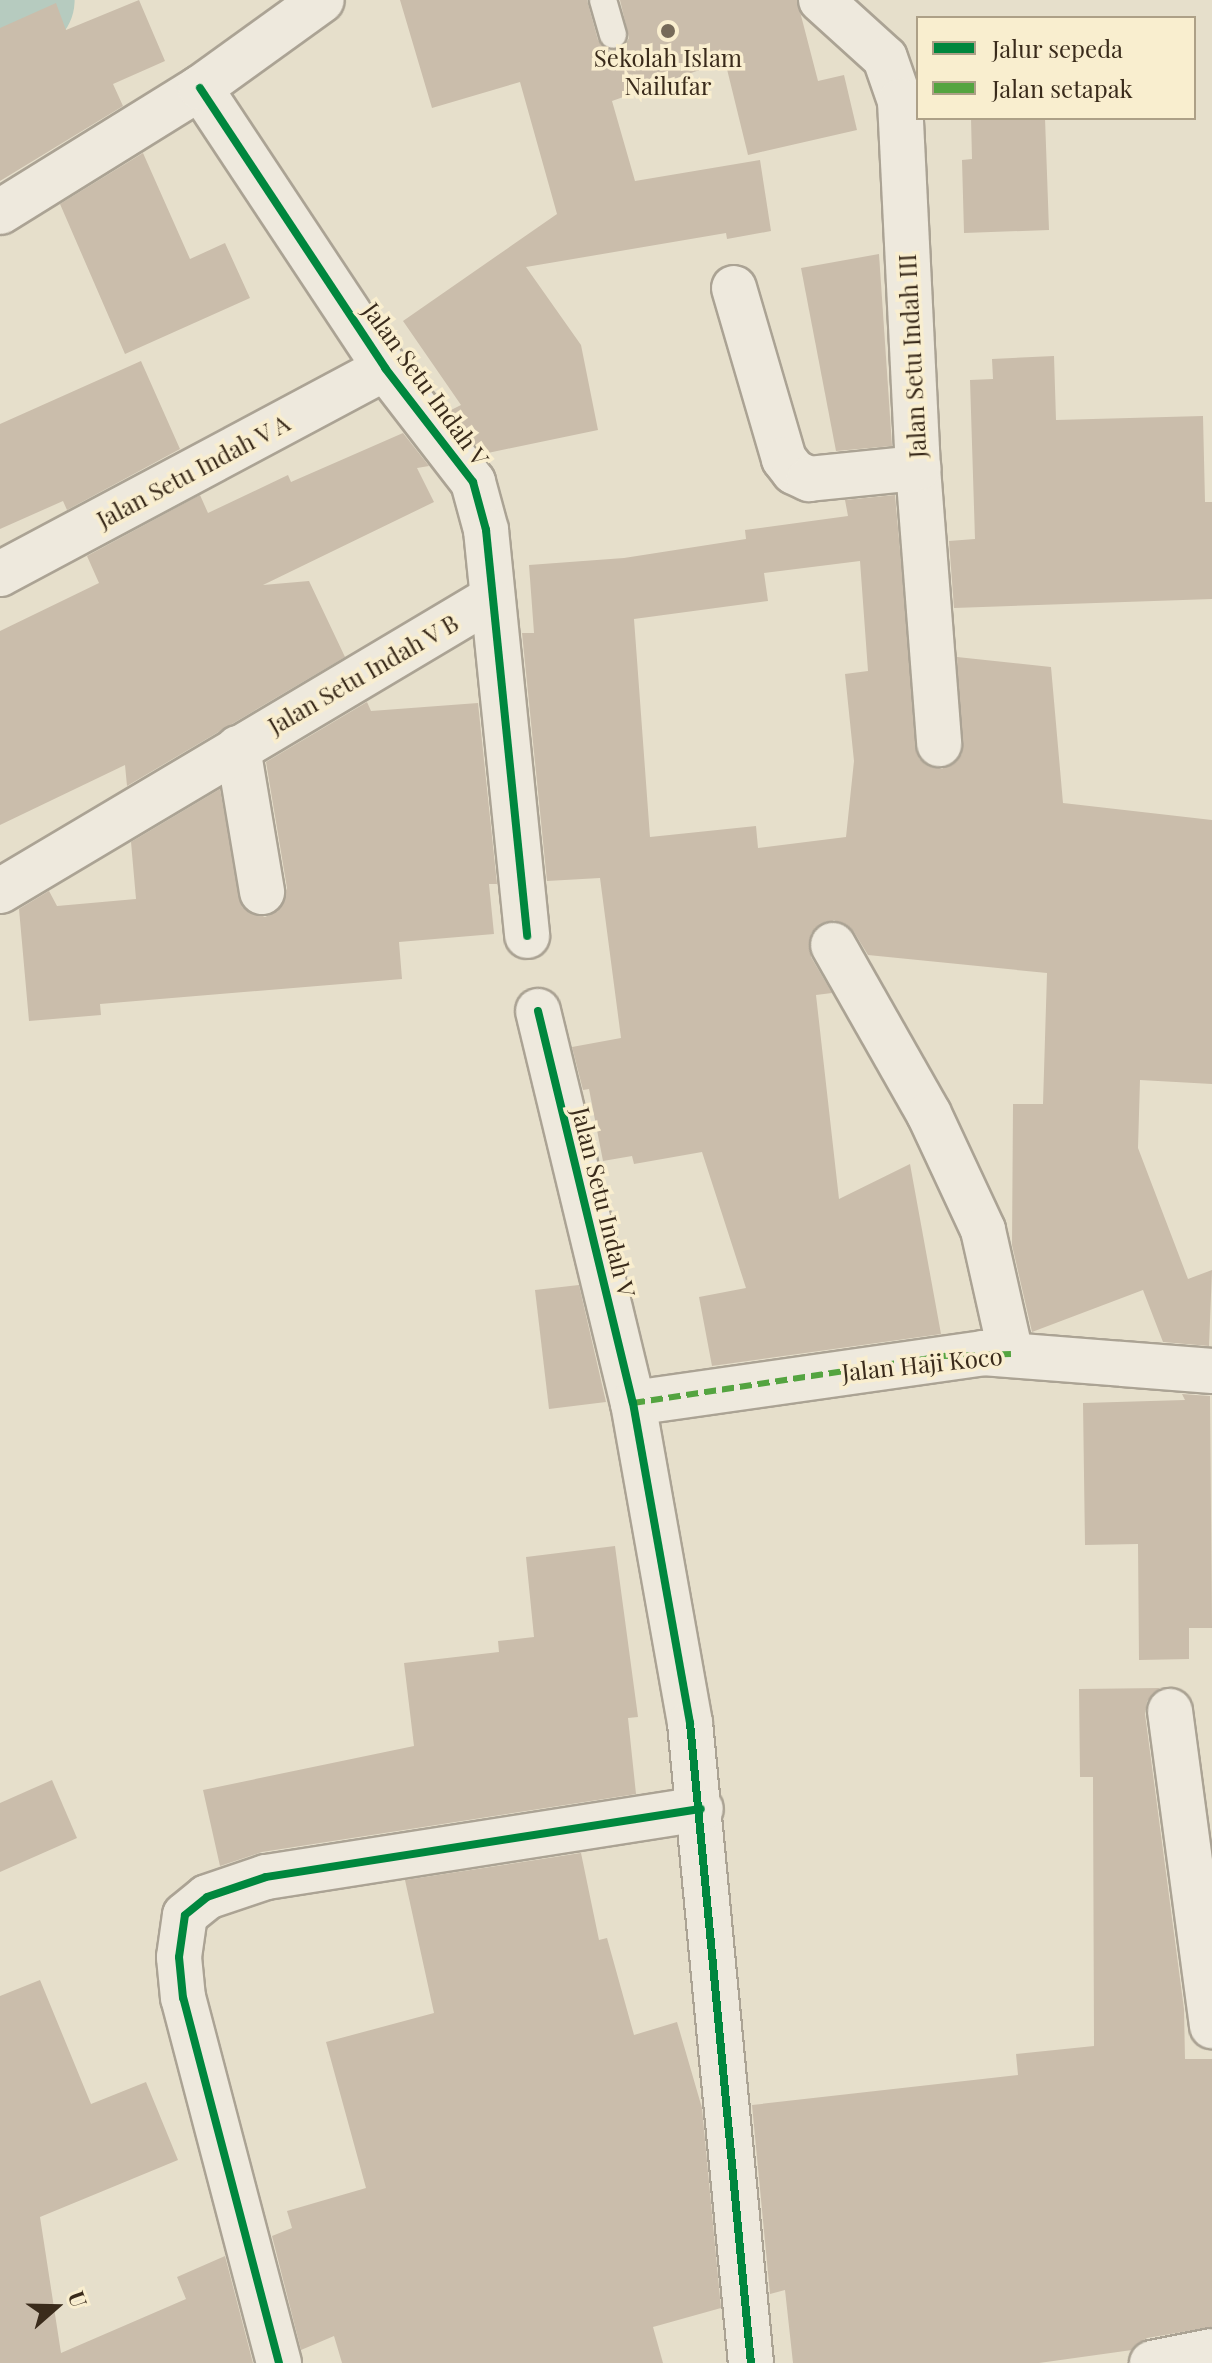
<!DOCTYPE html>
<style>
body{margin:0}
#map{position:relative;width:1212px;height:2363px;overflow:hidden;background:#e6dfcb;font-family:"Playfair Display",serif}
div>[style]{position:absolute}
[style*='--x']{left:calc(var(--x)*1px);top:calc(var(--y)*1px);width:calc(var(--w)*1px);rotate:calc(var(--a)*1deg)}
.river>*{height:106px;margin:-53px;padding:0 53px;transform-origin:53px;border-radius:53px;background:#b6cbbf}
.building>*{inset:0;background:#cabdab}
.roads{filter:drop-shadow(2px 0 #aba394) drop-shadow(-2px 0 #aba394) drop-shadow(0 2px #aba394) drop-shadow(0 -2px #aba394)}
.service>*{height:26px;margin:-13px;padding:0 13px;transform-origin:13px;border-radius:13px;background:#eee9dd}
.minor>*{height:44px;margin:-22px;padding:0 22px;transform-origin:22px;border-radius:22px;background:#eee9dd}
.tertiary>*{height:44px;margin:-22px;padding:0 22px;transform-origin:22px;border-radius:22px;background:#eee9dd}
.quiet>*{height:6px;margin-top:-3px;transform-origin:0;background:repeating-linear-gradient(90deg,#54a440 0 12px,transparent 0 18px)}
.cycleway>*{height:8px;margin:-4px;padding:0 4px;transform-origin:4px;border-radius:4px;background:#00873e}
.dots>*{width:22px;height:22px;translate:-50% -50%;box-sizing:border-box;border:4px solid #f9eecf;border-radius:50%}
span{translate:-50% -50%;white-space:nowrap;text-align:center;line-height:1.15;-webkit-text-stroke:7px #f9eecf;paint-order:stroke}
.poi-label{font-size:24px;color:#3a2b1b}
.street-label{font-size:24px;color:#3a2b1b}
.legend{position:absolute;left:916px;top:16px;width:280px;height:104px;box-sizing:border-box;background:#f9eecf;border:2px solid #ada087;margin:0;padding:10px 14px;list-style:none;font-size:24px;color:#3a2b1b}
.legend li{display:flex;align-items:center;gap:16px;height:40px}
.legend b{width:40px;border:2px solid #ada087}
.north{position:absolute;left:16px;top:2267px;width:80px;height:80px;-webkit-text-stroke:6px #f9eecf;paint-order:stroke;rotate:70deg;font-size:22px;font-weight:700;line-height:32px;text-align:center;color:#3a2b1b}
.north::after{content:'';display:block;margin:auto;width:28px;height:36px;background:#3a2b1b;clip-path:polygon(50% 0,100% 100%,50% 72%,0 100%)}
</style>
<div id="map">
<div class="river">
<div style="--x:0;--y:8;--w:23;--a:-20"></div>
</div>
<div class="building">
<div style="clip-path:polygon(139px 0,165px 61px,113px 84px,123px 106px,0 181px,0 28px,56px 3px,66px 30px)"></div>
<div style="clip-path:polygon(400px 0,587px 0,598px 40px,610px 51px,624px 47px,629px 38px,620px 0,797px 0,818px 81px,844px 75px,857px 130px,748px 155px,725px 61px,612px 101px,635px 181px,760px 160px,771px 231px,727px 239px,726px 233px,526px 267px,581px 345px,598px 430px,483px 454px,449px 411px,461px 405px,403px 321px,557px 214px,520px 82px,432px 108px)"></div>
<div style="clip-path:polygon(971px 118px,1045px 118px,1049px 230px,964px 233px,962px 160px,972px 159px)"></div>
<div style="clip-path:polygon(143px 153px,190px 259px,225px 243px,250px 298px,125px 354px,60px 204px)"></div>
<div style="clip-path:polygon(879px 254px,892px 446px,836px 451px,801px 268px)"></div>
<div style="clip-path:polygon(1054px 356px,1056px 420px,1203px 416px,1205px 502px,1212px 502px,1212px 599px,954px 608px,949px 541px,975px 539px,970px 380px,993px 379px,992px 359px)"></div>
<div style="clip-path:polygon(141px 361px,180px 449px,67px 510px,63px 501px,0 529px,0 424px)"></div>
<div style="clip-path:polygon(403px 433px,429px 466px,417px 468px,434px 502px,263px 585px,309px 581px,345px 657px,127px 786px,125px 765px,0 825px,0 631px,99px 583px,87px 556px,200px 495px,208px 513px,288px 475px,291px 482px)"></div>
<div style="clip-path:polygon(evenodd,895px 495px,919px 759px,942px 769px,962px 754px,957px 657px,1051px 667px,1063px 803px,1212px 820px,1212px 1084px,1140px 1080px,1138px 1148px,1188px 1279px,1212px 1270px,1209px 1346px,1163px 1342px,1143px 1290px,1032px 1332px,1012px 1245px,1013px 1104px,1043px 1104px,1047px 973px,868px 955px,854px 932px,834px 920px,811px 933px,811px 957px,832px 993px,816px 995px,839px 1199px,910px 1164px,941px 1334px,712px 1366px,699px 1297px,746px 1288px,702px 1152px,634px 1164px,632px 1156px,603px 1161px,589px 1089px,583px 1090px,572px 1047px,621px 1038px,600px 878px,547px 881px,522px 633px,534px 633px,529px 565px,624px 558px,746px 539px,745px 530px,848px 516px,845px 500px,895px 495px,860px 561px,868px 671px,845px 674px,854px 761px,846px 837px,758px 848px,756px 826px,650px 837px,634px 619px,768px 601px,764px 573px,860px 561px)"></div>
<div style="clip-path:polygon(367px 702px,371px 711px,478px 703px,497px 884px,489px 884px,494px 934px,399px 942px,402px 979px,100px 1004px,101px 1015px,29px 1021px,19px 909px,49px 891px,57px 906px,136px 899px,131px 842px,220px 789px,242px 907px,265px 917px,278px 911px,287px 888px,266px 762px)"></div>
<div style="clip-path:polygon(579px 1285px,606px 1402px,549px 1409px,535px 1290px)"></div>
<div style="clip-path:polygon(1182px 1394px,1210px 1396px,1212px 1628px,1189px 1628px,1189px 1659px,1139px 1660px,1138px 1544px,1085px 1545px,1083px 1403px,1185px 1400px)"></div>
<div style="clip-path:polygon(615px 1546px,638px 1717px,628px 1718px,636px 1794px,262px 1852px,220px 1866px,203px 1790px,414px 1746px,404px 1663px,499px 1652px,498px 1641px,534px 1637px,526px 1557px)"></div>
<div style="clip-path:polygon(1160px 1688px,1147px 1701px,1145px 1714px,1184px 2009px,1185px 2059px,1212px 2059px,1212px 2327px,1147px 2338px,1132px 2350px,1039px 2363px,793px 2363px,785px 2290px,770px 2294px,752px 2105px,1018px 2075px,1016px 2054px,1094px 2046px,1093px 1777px,1080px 1777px,1079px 1689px)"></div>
<div style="clip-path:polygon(52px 1780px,77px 1838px,0 1872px,0 1803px)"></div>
<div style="clip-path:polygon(581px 1853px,599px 1940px,607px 1938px,634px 2035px,677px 2022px,702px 2108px,721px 2308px,653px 2327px,663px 2363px,342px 2363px,334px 2336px,301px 2350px,272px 2236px,292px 2228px,287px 2211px,366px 2188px,326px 2042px,434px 2013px,405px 1880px)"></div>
<div style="clip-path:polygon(40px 1980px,91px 2104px,146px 2082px,178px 2160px,40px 2217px,61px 2353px,186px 2299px,177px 2277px,225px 2256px,253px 2363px,0 2363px,0 1996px)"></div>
</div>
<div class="roads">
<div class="service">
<div style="--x:603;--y:0;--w:36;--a:74"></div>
</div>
<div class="minor">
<div style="--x:821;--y:0;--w:86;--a:42.2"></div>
<div style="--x:885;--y:58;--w:46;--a:70.8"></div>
<div style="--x:900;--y:101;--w:367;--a:87.2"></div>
<div style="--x:918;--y:468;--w:277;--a:85.6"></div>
<div style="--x:200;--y:88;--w:336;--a:56.5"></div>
<div style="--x:385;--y:368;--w:144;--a:52.3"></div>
<div style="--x:473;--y:482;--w:50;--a:74.8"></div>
<div style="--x:486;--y:530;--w:408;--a:84.2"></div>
<div style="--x:0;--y:212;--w:235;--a:-31.8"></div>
<div style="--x:200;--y:88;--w:150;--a:-35.8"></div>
<div style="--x:734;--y:288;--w:178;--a:73.7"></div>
<div style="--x:784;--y:459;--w:16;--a:52"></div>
<div style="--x:794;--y:472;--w:17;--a:25"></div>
<div style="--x:809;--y:479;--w:110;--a:-5.8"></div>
<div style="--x:0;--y:574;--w:437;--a:-28.1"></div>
<div style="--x:238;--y:748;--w:146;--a:80.5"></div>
<div style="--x:0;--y:891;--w:569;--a:-30.76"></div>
<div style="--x:833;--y:945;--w:194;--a:60.4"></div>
<div style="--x:929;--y:1114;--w:128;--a:65"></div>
<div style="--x:983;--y:1230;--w:127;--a:77.3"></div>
<div style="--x:538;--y:1011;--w:403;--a:76.4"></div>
<div style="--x:633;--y:1403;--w:325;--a:79.9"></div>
<div style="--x:690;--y:1723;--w:643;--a:84.56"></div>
<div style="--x:633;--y:1403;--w:354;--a:-8.1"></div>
<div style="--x:983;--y:1353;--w:230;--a:4.5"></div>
<div style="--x:1170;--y:1711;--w:318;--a:82.4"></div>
<div style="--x:279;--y:2363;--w:377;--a:-104.7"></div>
<div style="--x:183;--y:1998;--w:41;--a:-95.6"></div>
<div style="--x:179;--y:1957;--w:42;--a:-81.9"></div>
<div style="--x:185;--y:1915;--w:28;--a:-39"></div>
<div style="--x:207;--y:1897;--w:62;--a:-18.7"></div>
<div style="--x:266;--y:1877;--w:440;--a:-8.9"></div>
</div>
<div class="tertiary">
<div style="--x:1152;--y:2363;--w:61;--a:-11.3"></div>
</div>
</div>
<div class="quiet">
<div style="--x:631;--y:1397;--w:6;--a:72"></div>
<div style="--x:633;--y:1403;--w:316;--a:-8.6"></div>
<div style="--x:945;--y:1356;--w:66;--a:-1.7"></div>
</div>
<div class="cycleway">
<div style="--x:200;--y:88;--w:336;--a:56.5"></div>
<div style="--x:385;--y:368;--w:144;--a:52.3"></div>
<div style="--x:473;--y:482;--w:50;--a:74.8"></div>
<div style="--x:486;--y:530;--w:408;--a:84.2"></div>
<div style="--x:538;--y:1011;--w:403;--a:76.4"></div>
<div style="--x:633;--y:1403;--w:325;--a:79.9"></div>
<div style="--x:690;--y:1723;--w:643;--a:84.56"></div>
<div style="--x:279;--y:2363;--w:377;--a:-104.7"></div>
<div style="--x:183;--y:1998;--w:41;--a:-95.6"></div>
<div style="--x:179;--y:1957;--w:42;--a:-81.9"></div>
<div style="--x:185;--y:1915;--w:28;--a:-39"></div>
<div style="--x:207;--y:1897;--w:62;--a:-18.7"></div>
<div style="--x:266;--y:1877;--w:440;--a:-8.9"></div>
</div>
<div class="dots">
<div style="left:668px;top:31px;background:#766a59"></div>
</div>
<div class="poi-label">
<span style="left:668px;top:72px">Sekolah Islam<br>Nailufar</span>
</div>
<div class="street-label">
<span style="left:912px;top:356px;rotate:-93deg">Jalan Setu Indah III</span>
<span style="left:426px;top:384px;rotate:54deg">Jalan Setu Indah V</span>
<span style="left:193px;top:471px;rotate:-28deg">Jalan Setu Indah V A</span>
<span style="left:363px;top:674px;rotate:-30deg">Jalan Setu Indah V B</span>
<span style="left:604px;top:1202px;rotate:76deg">Jalan Setu Indah V</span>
<span style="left:922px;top:1364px;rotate:-6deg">Jalan Haji Koco</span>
</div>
<ul class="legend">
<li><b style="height:10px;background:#00873e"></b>Jalur sepeda</li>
<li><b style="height:10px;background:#54a440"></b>Jalan setapak</li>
</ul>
<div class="north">U</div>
</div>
